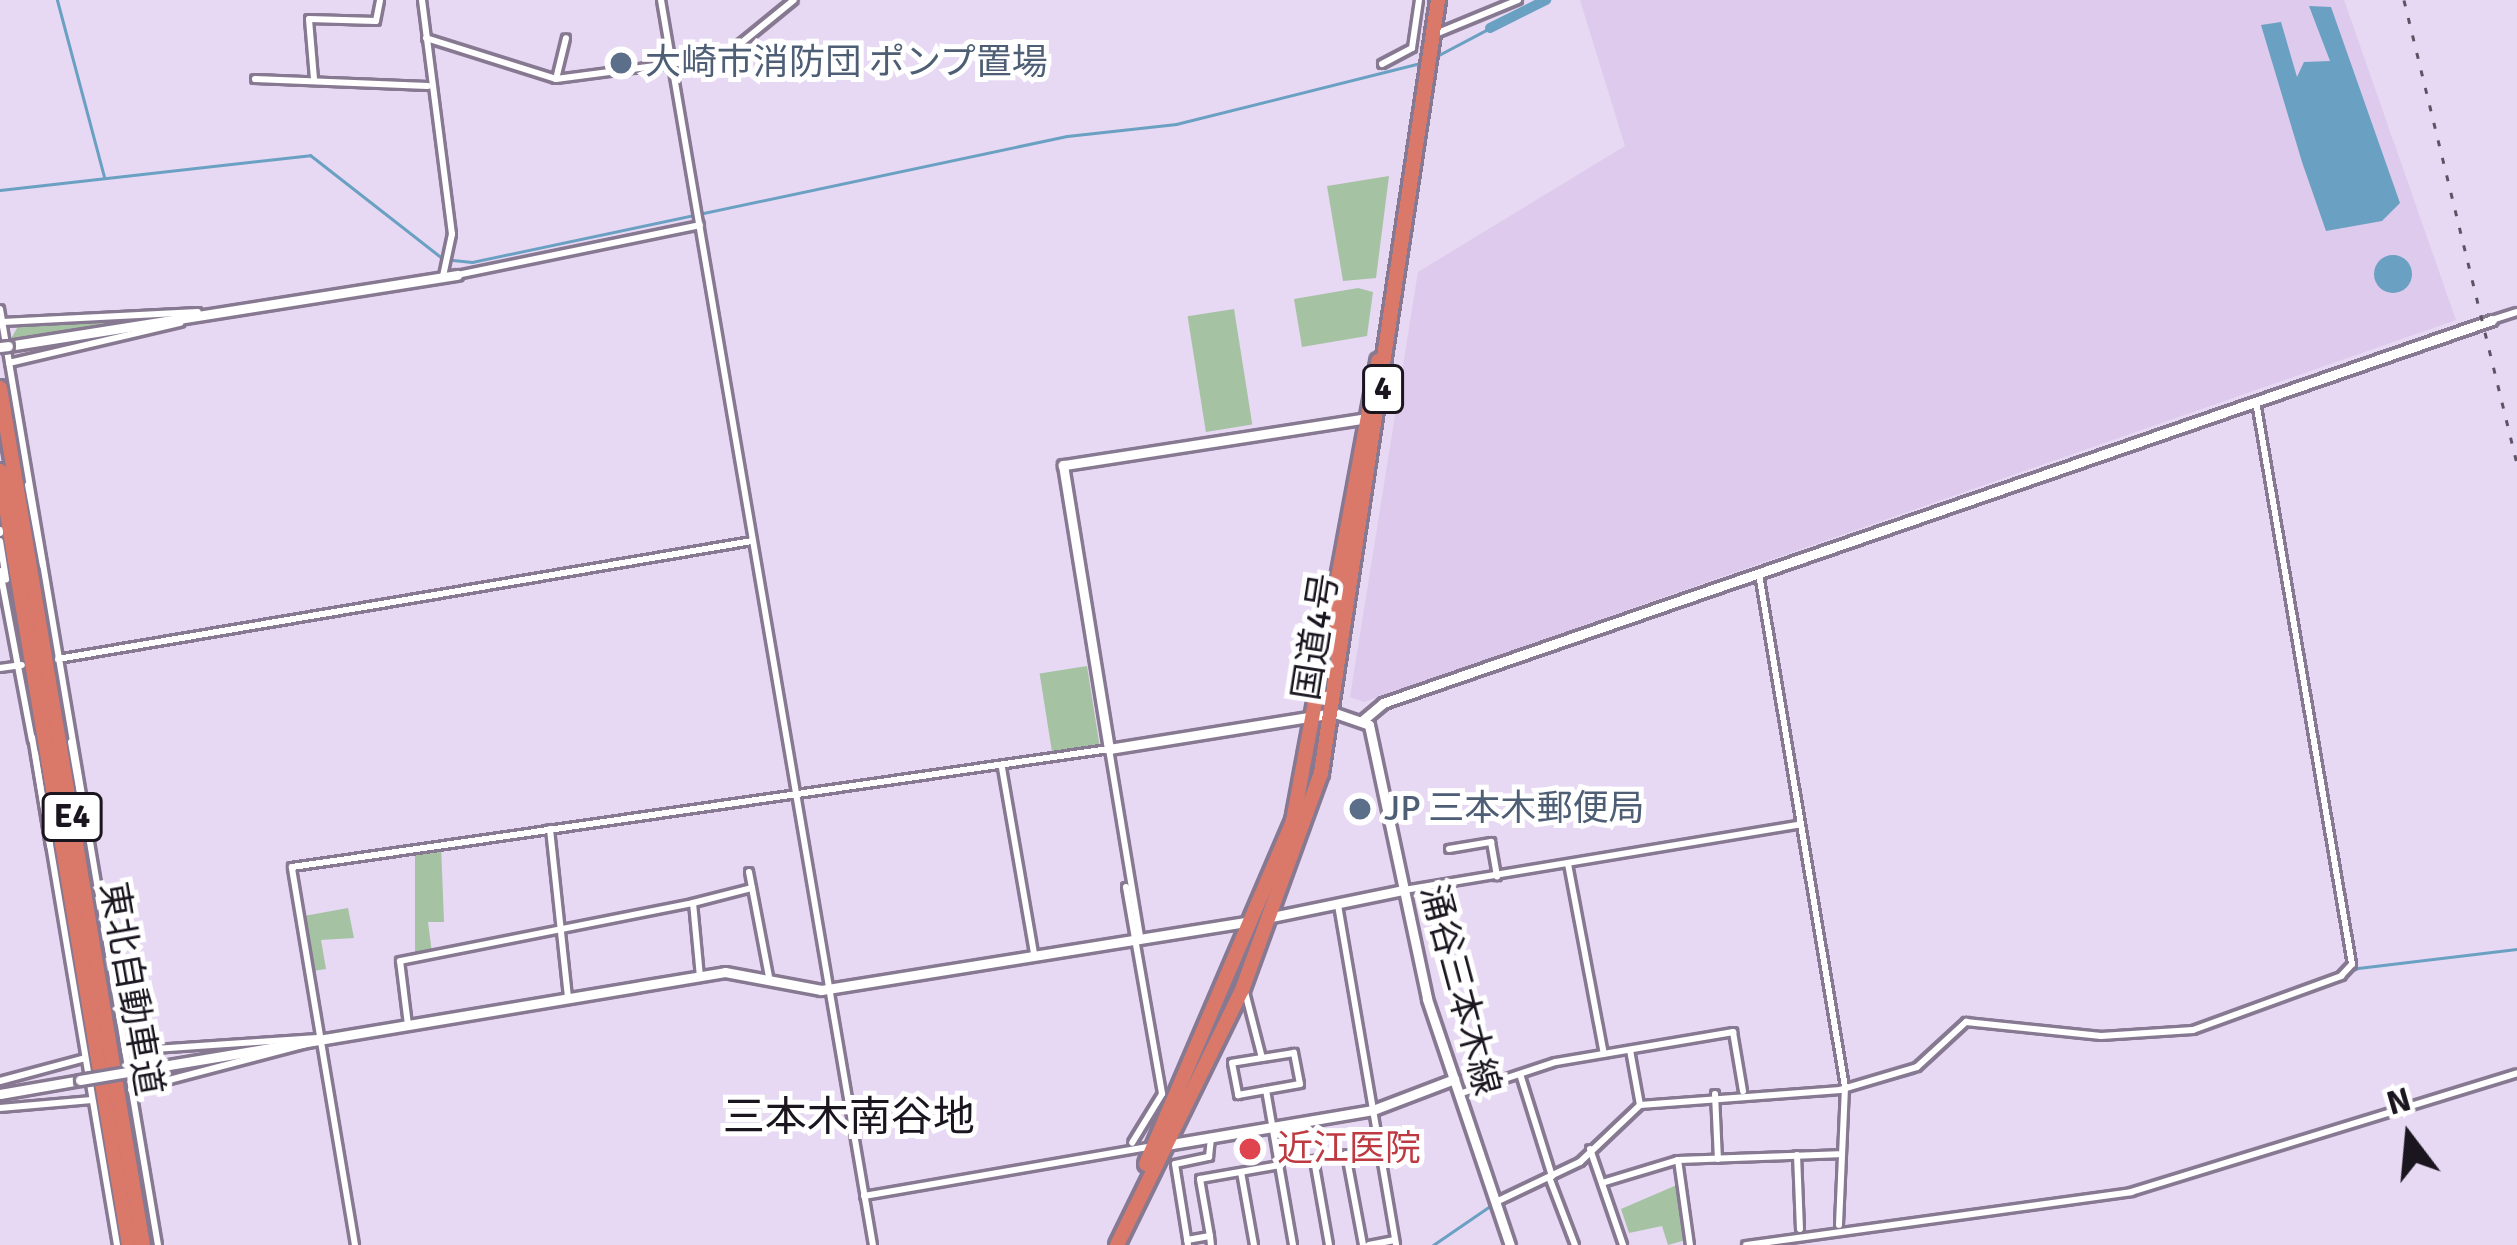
<!DOCTYPE html>
<meta charset="utf-8">
<style>
body{margin:0}
#map{position:relative;width:2517px;height:1245px;overflow:hidden;background:#e7d8f3;font-family:Signika,"Noto Sans JP",sans-serif}
div>[style]{position:absolute}
[style*='--x']{left:calc(var(--x)*1px);top:calc(var(--y)*1px);width:calc(var(--w)*1px);rotate:calc(var(--a)*1deg)}
.built>*{inset:0;background:#ddcaec}
.green>*{inset:0;background:#a5c3a3;transform-origin:0 0}
.water>*{inset:0;background:#6aa0c1}
.round{border-radius:50%}
.stream>*{height:3px;margin:-1.5px;padding:0 1.5px;transform-origin:1.5px;border-radius:1.5px;background:#6aa0c1}
.river>*{height:10px;margin:-5px;padding:0 5px;transform-origin:5px;border-radius:5px;background:#6aa0c1}
.roads{filter:drop-shadow(3px 0 #867991) drop-shadow(-3px 0 #867991) drop-shadow(0 3px #867991) drop-shadow(0 -3px #867991)}
.street>*{height:6px;margin:-3px;padding:0 3px;transform-origin:3px;border-radius:3px;background:#fff}
.secondary>*{height:9px;margin:-4.5px;padding:0 4.5px;transform-origin:4.5px;border-radius:4.5px;background:#fff}
.highway>*{height:14px;margin:-7px;padding:0 7px;transform-origin:7px;border-radius:7px;background:#da796a}
.rail>*{height:3px;margin-top:-1.5px;transform-origin:0;background:repeating-linear-gradient(90deg,#5b5363 0 6px,transparent 0 18px)}
.bridges{filter:drop-shadow(3px 0 #867991) drop-shadow(-3px 0 #867991) drop-shadow(0 3px #867991) drop-shadow(0 -3px #867991)}
.secondary-bridge>*{height:9px;margin:-4.5px;padding:0 4.5px;transform-origin:4.5px;border-radius:4.5px;background:#fff}
.dots>*{width:33px;height:33px;translate:-50% -50%;box-sizing:border-box;border:6px solid #fff;border-radius:50%}
span{translate:-50% -50%;white-space:nowrap;text-align:center;line-height:1.15;-webkit-text-stroke:10px #fff;paint-order:stroke}
.shield-label span{padding:3px 9px;background:#fff;border:3px solid;border-radius:9px;-webkit-text-stroke-width:0}
.shield-label{font-size:33px;color:#1a151f;font-weight:700}
.service-label{font-size:36px;color:#4e5e75}
.left{translate:0 -50%;text-align:left}
.street-label{font-size:36px;color:#1a151f}
.health-label{font-size:36px;color:#be3a42}
.quarter-label{font-size:42px;color:#1a151f}
.north{position:absolute;left:2349px;top:1077px;width:120px;height:120px;-webkit-text-stroke:9px #fff;paint-order:stroke;rotate:344deg;font-size:33px;font-weight:700;line-height:48px;text-align:center;color:#1a151f}
.north::after{content:'';display:block;margin:auto;width:42px;height:54px;background:#1a151f;clip-path:polygon(50% 0,100% 100%,50% 72%,0 100%)}
</style>
<div id="map">
<div class="built">
<div style="clip-path:polygon(1580px 0,2344px 0,2456px 320px,1364px 702px,1350px 697px,1418px 272px,1625px 146px)"></div>
</div>
<div class="green">
<div style="clip-path:polygon(1389px 176px,1376px 278px,1343px 281px,1327px 186px)"></div>
<div style="clip-path:polygon(1358px 288px,1373px 292px,1367px 336px,1302px 347px,1294px 299px)"></div>
<div style="left:1234px;top:309px;width:117px;height:47px;rotate:81deg"></div>
<div style="clip-path:polygon(184px 311px,9px 342px,20px 323px)"></div>
<div style="left:1087px;top:666px;width:81px;height:48px;rotate:81deg"></div>
<div style="clip-path:polygon(441px 845px,444px 922px,428px 922px,432px 953px,415px 956px,415px 848px)"></div>
<div style="clip-path:polygon(348px 908px,354px 938px,321px 940px,326px 969px,313px 971px,304px 916px)"></div>
<div style="clip-path:polygon(1679px 1184px,1686px 1240px,1668px 1245px,1662px 1226px,1629px 1233px,1621px 1209px)"></div>
</div>
<div class="water">
<div style="clip-path:polygon(2309px 6px,2331px 7px,2400px 203px,2382px 221px,2326px 231px,2302px 162px,2261px 25px,2281px 22px,2297px 77px,2304px 62px,2330px 61px)"></div>
<div class="round" style="left:2374px;top:255px;width:38px;height:38px"></div>
</div>
<div class="stream">
<div style="--x:57;--y:0;--w:183;--a:75.1"></div>
<div style="--x:1433;--y:58;--w:64;--a:-27.8"></div>
<div style="--x:0;--y:190;--w:312;--a:-6.4"></div>
<div style="--x:310;--y:155;--w:169;--a:38"></div>
<div style="--x:443;--y:259;--w:29;--a:6"></div>
<div style="--x:472;--y:262;--w:608;--a:-11.96"></div>
<div style="--x:1067;--y:136;--w:110;--a:-6.3"></div>
<div style="--x:1176;--y:124;--w:256;--a:-14"></div>
<div style="--x:2303;--y:993;--w:60;--a:-24.4"></div>
<div style="--x:2358;--y:968;--w:160;--a:-6.8"></div>
<div style="--x:1970;--y:1026;--w:170;--a:3.7"></div>
<div style="--x:2173;--y:1034;--w:91;--a:-15.9"></div>
<div style="--x:1848;--y:1091;--w:68;--a:-15.3"></div>
<div style="--x:1914;--y:1073;--w:42;--a:-42.1"></div>
<div style="--x:1722;--y:1096;--w:20;--a:-6"></div>
<div style="--x:1764;--y:1098;--w:70;--a:-2.5"></div>
<div style="--x:1605;--y:1134;--w:21;--a:-41"></div>
<div style="--x:1433;--y:1245;--w:69;--a:-34.4"></div>
</div>
<div class="river">
<div style="--x:1490;--y:28;--w:63;--a:-26.6"></div>
</div>
<div class="roads">
<div class="street">
<div style="--x:422;--y:0;--w:236;--a:82.7"></div>
<div style="--x:452;--y:234;--w:43;--a:102.1"></div>
<div style="--x:661;--y:0;--w:1263;--a:80.34"></div>
<div style="--x:1433;--y:35;--w:92;--a:-22.4"></div>
<div style="--x:426;--y:38;--w:136;--a:17.5"></div>
<div style="--x:556;--y:79;--w:169;--a:-7.5"></div>
<div style="--x:724;--y:57;--w:90;--a:-39.2"></div>
<div style="--x:1382;--y:64;--w:34;--a:-28"></div>
<div style="--x:1412;--y:48;--w:49;--a:-81.7"></div>
<div style="--x:255;--y:79;--w:173;--a:2.3"></div>
<div style="--x:314;--y:79;--w:60;--a:-94.8"></div>
<div style="--x:309;--y:19;--w:67;--a:1.7"></div>
<div style="--x:376;--y:21;--w:21;--a:-79"></div>
<div style="--x:556;--y:79;--w:42;--a:-76.3"></div>
<div style="--x:457;--y:275;--w:248;--a:-11.6"></div>
<div style="--x:0;--y:309;--w:949;--a:80.42"></div>
<div style="--x:2492;--y:320;--w:26;--a:-18"></div>
<div style="--x:2;--y:322;--w:196;--a:-2.9"></div>
<div style="--x:9;--y:363;--w:176;--a:-13.2"></div>
<div style="--x:28;--y:485;--w:82;--a:79.5"></div>
<div style="--x:0;--y:530;--w:3;--a:90"></div>
<div style="--x:0;--y:541;--w:39;--a:81"></div>
<div style="--x:0;--y:571;--w:172;--a:79.3"></div>
<div style="--x:1759;--y:574;--w:520;--a:80.48"></div>
<div style="--x:1845;--y:1087;--w:138;--a:92.5"></div>
<div style="--x:58;--y:659;--w:704;--a:-9.65"></div>
<div style="--x:0;--y:668;--w:22;--a:-8"></div>
<div style="--x:32;--y:737;--w:515;--a:80.5"></div>
<div style="--x:71;--y:742;--w:47;--a:80.1"></div>
<div style="--x:35;--y:753;--w:94;--a:80.8"></div>
<div style="--x:1002;--y:768;--w:189;--a:80.2"></div>
<div style="--x:79;--y:788;--w:45;--a:79.7"></div>
<div style="--x:550;--y:829;--w:169;--a:83.9"></div>
<div style="--x:1449;--y:849;--w:43;--a:-9.5"></div>
<div style="--x:1491;--y:842;--w:35;--a:80"></div>
<div style="--x:1568;--y:864;--w:193;--a:79.3"></div>
<div style="--x:749;--y:872;--w:107;--a:79.2"></div>
<div style="--x:1126;--y:887;--w:210;--a:80.1"></div>
<div style="--x:1162;--y:1094;--w:57;--a:121.5"></div>
<div style="--x:1404;--y:890;--w:402;--a:-9.4"></div>
<div style="--x:1338;--y:905;--w:345;--a:80.3"></div>
<div style="--x:700;--y:977;--w:74;--a:-95.4"></div>
<div style="--x:693;--y:903;--w:61;--a:-14.3"></div>
<div style="--x:1245;--y:992;--w:68;--a:75.6"></div>
<div style="--x:1262;--y:1058;--w:30;--a:171"></div>
<div style="--x:1232;--y:1063;--w:33;--a:79"></div>
<div style="--x:1238;--y:1095;--w:63;--a:-10.1"></div>
<div style="--x:1300;--y:1084;--w:32;--a:-101"></div>
<div style="--x:1294;--y:1053;--w:32;--a:171"></div>
<div style="--x:408;--y:1025;--w:64;--a:-97.1"></div>
<div style="--x:400;--y:961;--w:299;--a:-11.2"></div>
<div style="--x:1630;--y:1050;--w:56;--a:79.7"></div>
<div style="--x:125;--y:1051;--w:193;--a:-3.9"></div>
<div style="--x:1520;--y:1074;--w:107;--a:72.6"></div>
<div style="--x:0;--y:1081;--w:88;--a:-15.1"></div>
<div style="--x:131;--y:1090;--w:196;--a:-14.7"></div>
<div style="--x:1266;--y:1090;--w:157;--a:80.1"></div>
<div style="--x:1459;--y:1094;--w:102;--a:-18.3"></div>
<div style="--x:1556;--y:1062;--w:180;--a:-9.6"></div>
<div style="--x:1733;--y:1032;--w:60;--a:80.4"></div>
<div style="--x:1715;--y:1094;--w:65;--a:87.4"></div>
<div style="--x:0;--y:1108;--w:92;--a:-5"></div>
<div style="--x:1590;--y:1149;--w:102;--a:71"></div>
<div style="--x:1346;--y:1154;--w:93;--a:79.4"></div>
<div style="--x:1797;--y:1155;--w:74;--a:87.7"></div>
<div style="--x:1678;--y:1160;--w:86;--a:82"></div>
<div style="--x:1241;--y:1172;--w:74;--a:79.9"></div>
<div style="--x:1549;--y:1177;--w:73;--a:69.1"></div>
<div style="--x:1602;--y:1183;--w:79;--a:-16.8"></div>
<div style="--x:1678;--y:1160;--w:160;--a:-2.1"></div>
<div style="--x:864;--y:1196;--w:294;--a:-9.8"></div>
<div style="--x:1496;--y:1202;--w:93;--a:-25.5"></div>
<div style="--x:1580;--y:1162;--w:83;--a:-43.5"></div>
<div style="--x:1640;--y:1105;--w:201;--a:-4.3"></div>
<div style="--x:1840;--y:1090;--w:80;--a:-16.6"></div>
<div style="--x:1917;--y:1067;--w:67;--a:-42.6"></div>
<div style="--x:1966;--y:1022;--w:136;--a:5.9"></div>
<div style="--x:2101;--y:1036;--w:92;--a:-3.7"></div>
<div style="--x:2193;--y:1030;--w:158;--a:-20"></div>
<div style="--x:2341;--y:976;--w:16;--a:-47"></div>
<div style="--x:2352;--y:964;--w:570;--a:-99.69"></div>
<div style="--x:1210;--y:1236;--w:58;--a:-100"></div>
<div style="--x:1200;--y:1179;--w:81;--a:-9.9"></div>
<div style="--x:1187;--y:1240;--w:23;--a:-10"></div>
<div style="--x:1210;--y:1236;--w:9;--a:84"></div>
<div style="--x:355;--y:1245;--w:383;--a:-99.5"></div>
<div style="--x:292;--y:867;--w:825;--a:-8.22"></div>
<div style="--x:1109;--y:749;--w:190;--a:80.6"></div>
<div style="--x:1188;--y:1245;--w:82;--a:-99.1"></div>
<div style="--x:1175;--y:1164;--w:35;--a:-12"></div>
<div style="--x:1209;--y:1157;--w:18;--a:-84"></div>
<div style="--x:1329;--y:1245;--w:86;--a:-100"></div>
<div style="--x:1314;--y:1160;--w:67;--a:-9.5"></div>
<div style="--x:1369;--y:1245;--w:26;--a:-11"></div>
<div style="--x:1746;--y:1245;--w:389;--a:-7.8"></div>
<div style="--x:2131;--y:1192;--w:404;--a:-17.1"></div>
</div>
<div class="secondary">
<div style="--x:8;--y:346;--w:455;--a:-9"></div>
<div style="--x:1368;--y:418;--w:309;--a:171.2"></div>
<div style="--x:1063;--y:465;--w:288;--a:80.8"></div>
<div style="--x:1109;--y:749;--w:229;--a:-9.1"></div>
<div style="--x:1335;--y:713;--w:36;--a:19"></div>
<div style="--x:1369;--y:725;--w:280;--a:78"></div>
<div style="--x:1427;--y:999;--w:260;--a:71.4"></div>
<div style="--x:1363;--y:720;--w:26;--a:-40"></div>
<div style="--x:1383;--y:703;--w:1173;--a:-19.05"></div>
<div style="--x:1267;--y:918;--w:140;--a:-11.6"></div>
<div style="--x:133;--y:1071;--w:600;--a:-9.49"></div>
<div style="--x:725;--y:972;--w:98;--a:10.6"></div>
<div style="--x:821;--y:990;--w:435;--a:-9.1"></div>
<div style="--x:0;--y:1094;--w:81;--a:-9.9"></div>
<div style="--x:1166;--y:1145;--w:210;--a:-9.6"></div>
<div style="--x:1373;--y:1110;--w:87;--a:-20.9"></div>
</div>
<div class="highway">
<div style="--x:0;--y:388;--w:869;--a:80.53"></div>
<div style="--x:0;--y:471;--w:785;--a:80.54"></div>
<div style="--x:1146;--y:1164;--w:373;--a:-66.8"></div>
<div style="--x:1293;--y:821;--w:468;--a:-79.5"></div>
<div style="--x:1117;--y:1245;--w:284;--a:-63.9"></div>
<div style="--x:1242;--y:990;--w:231;--a:-70"></div>
<div style="--x:1321;--y:773;--w:782;--a:-81.39"></div>
</div>
</div>
<div class="rail">
<div style="--x:2404;--y:0;--w:476;--a:76.3"></div>
</div>
<div class="bridges">
<div class="secondary-bridge">
<div style="--x:0;--y:347;--w:8;--a:-7"></div>
<div style="--x:80;--y:1080;--w:54;--a:-9.6"></div>
</div>
</div>
<div class="dots">
<div style="left:621px;top:63px;background:#5c6f8a"></div>
<div style="left:1360px;top:809px;background:#5c6f8a"></div>
<div style="left:1250px;top:1149px;background:#e0444e"></div>
</div>
<div class="shield-label">
<span style="left:1383px;top:389px">4</span>
<span style="left:72px;top:817px">E4</span>
</div>
<div class="service-label">
<span class="left" style="left:645px;top:63px">大崎市消防団 ポンプ置場</span>
<span class="left" style="left:1384px;top:809px">JP 三本木郵便局</span>
</div>
<div class="street-label">
<span style="left:1316px;top:637px;rotate:-81deg">国道4号</span>
<span style="left:131px;top:989px;rotate:80deg">東北自動車道</span>
<span style="left:1460px;top:990px;rotate:75deg">涌谷三本木線</span>
</div>
<div class="health-label">
<span class="left" style="left:1277px;top:1149px">近江医院</span>
</div>
<div class="quarter-label">
<span style="left:849px;top:1118px">三本木南谷地</span>
</div>
<div class="north">N</div>
</div>
